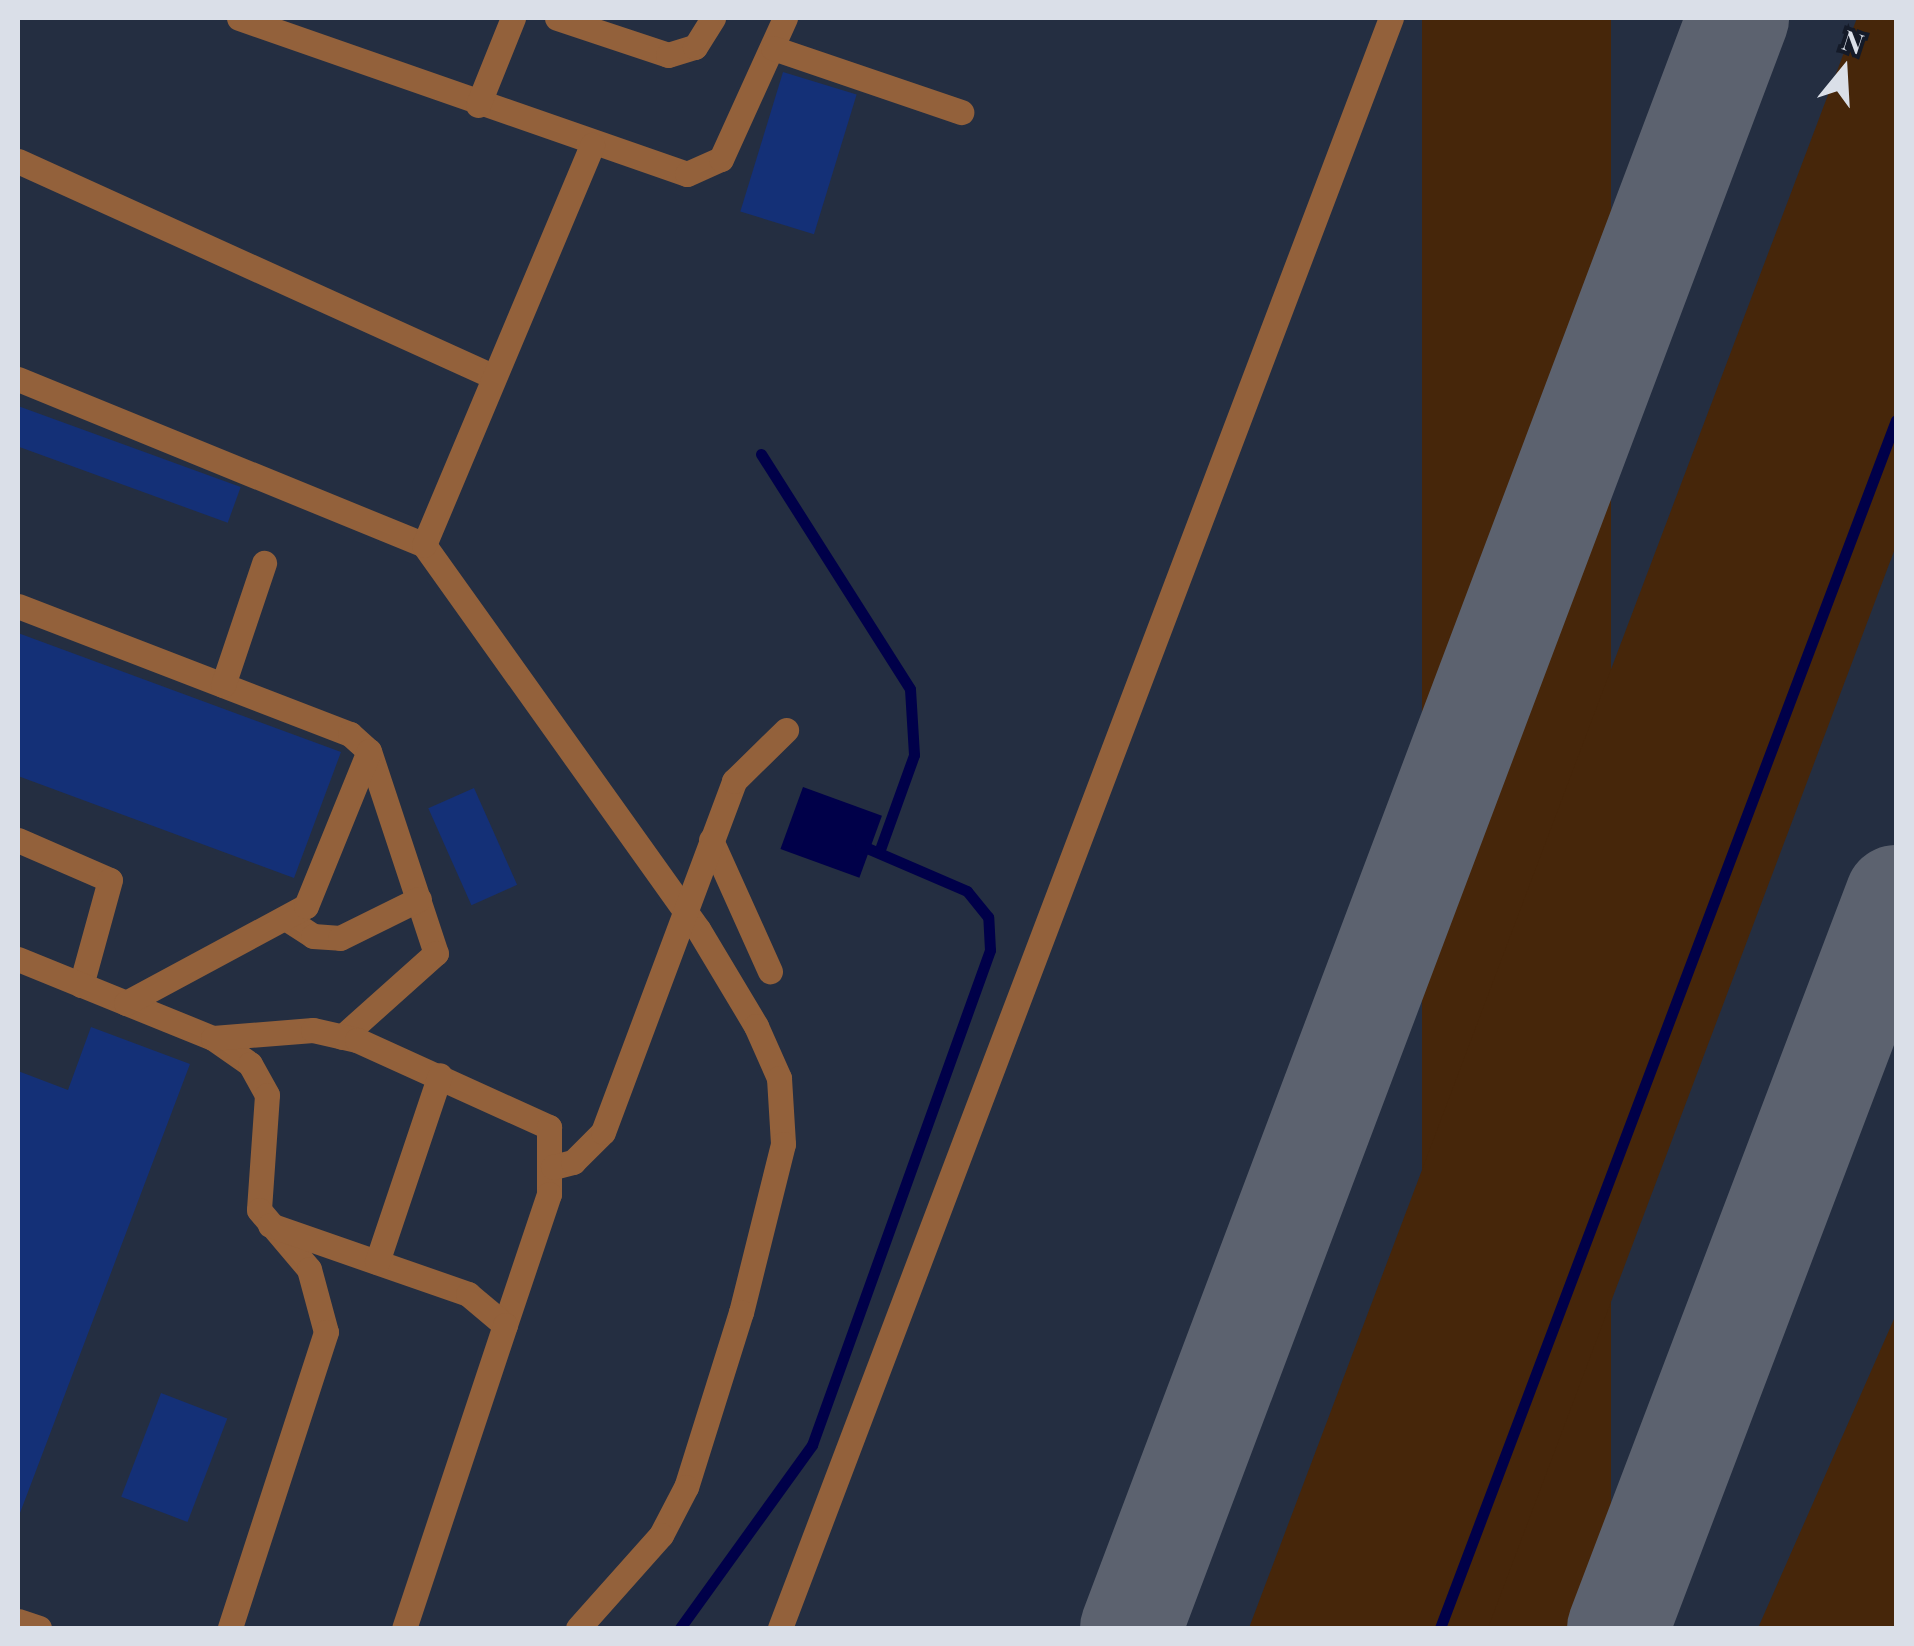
<!DOCTYPE html>
<style>
body{margin:0}
#map{position:relative;width:1914px;height:1646px;overflow:hidden;background:#1d2432;font-family:"Playfair Display",serif}
div>[style]{position:absolute}
[style*='--x']{left:calc(var(--x)*1px);top:calc(var(--y)*1px);width:calc(var(--w)*1px);rotate:calc(var(--a)*1deg)}
.built>*{inset:0;background:#242e41;transform-origin:0 0}
.green>*{inset:0;background:#46260a;transform-origin:0 0}
.water>*{inset:0;background:#000049;transform-origin:0 0}
.stream>*{height:11px;margin:-5.5px;padding:0 5.5px;transform-origin:5.5px;border-radius:5.5px;background:#000049}
.taxiway>*{height:102px;margin:-51px;padding:0 51px;transform-origin:51px;border-radius:51px;background:#5c626f}
.building>*{inset:0;background:#143077;transform-origin:0 0}
.minor>*{height:25px;margin:-12.5px;padding:0 12.5px;transform-origin:12.5px;border-radius:12.5px;background:#93613b}
span{translate:-50% -50%;white-space:nowrap;text-align:center;line-height:1.15;-webkit-text-stroke:8px #141a28;paint-order:stroke}
.frame{position:absolute;inset:0;border:20px solid #dadfe8;pointer-events:none}
.north{position:absolute;left:1794px;top:20px;width:100px;height:100px;-webkit-text-stroke:8px #141a28;paint-order:stroke;rotate:18deg;font-size:28px;font-weight:700;line-height:40px;text-align:center;color:#dadfe8}
.north::after{content:'';display:block;margin:auto;width:35px;height:45px;background:#dadfe8;clip-path:polygon(50% 0,100% 100%,50% 72%,0 100%)}
</style>
<div id="map">
<div class="built">
<div style="left:18px;top:18px;width:1878px;height:1610px"></div>
</div>
<div class="green">
<div style="left:1422px;top:18px;width:189px;height:1722px"></div>
<div style="clip-path:polygon(1857px 18px,1896px 18px,1896px 546px,1488px 1628px,1249px 1628px)"></div>
<div style="clip-path:polygon(1896px 1313px,1896px 1628px,1758px 1628px,1894px 1319px)"></div>
</div>
<div class="water">
<div style="left:803px;top:787px;width:84px;height:66px;rotate:20deg"></div>
</div>
<div class="stream">
<div style="--x:761;--y:454;--w:278;--a:57.6"></div>
<div style="--x:910;--y:689;--w:66;--a:86.5"></div>
<div style="--x:914;--y:755;--w:103;--a:109.8"></div>
<div style="--x:680;--y:1628;--w:226;--a:-54.2"></div>
<div style="--x:812;--y:1445;--w:526;--a:-70.22"></div>
<div style="--x:990;--y:950;--w:33;--a:-93"></div>
<div style="--x:988;--y:917;--w:33;--a:-129"></div>
<div style="--x:967;--y:891;--w:116;--a:-156.7"></div>
<div style="--x:1440;--y:1628;--w:1291;--a:-69.32"></div>
</div>
<div class="taxiway">
<div style="--x:1131;--y:1628;--w:1721;--a:-69.34"></div>
<div style="--x:1618;--y:1628;--w:783;--a:-69.2"></div>
</div>
<div class="building">
<div style="left:783px;top:72px;width:77px;height:146px;rotate:17deg"></div>
<div style="left:18px;top:406px;width:237px;height:38px;rotate:20deg"></div>
<div style="clip-path:polygon(18px 633px,341px 752px,294px 878px,18px 776px)"></div>
<div style="left:474px;top:788px;width:106px;height:50px;rotate:66deg"></div>
<div style="clip-path:polygon(91px 1027px,190px 1064px,20px 1513px,18px 1071px,68px 1090px)"></div>
<div style="left:161px;top:1393px;width:71px;height:111px;rotate:21deg"></div>
</div>
<div class="minor">
<div style="--x:239;--y:18;--w:474;--a:19.2"></div>
<div style="--x:687;--y:174;--w:37;--a:-24"></div>
<div style="--x:721;--y:159;--w:155;--a:-65.6"></div>
<div style="--x:557;--y:18;--w:117;--a:18.4"></div>
<div style="--x:668;--y:55;--w:28;--a:-17"></div>
<div style="--x:695;--y:47;--w:34;--a:-58"></div>
<div style="--x:773;--y:48;--w:199;--a:18.8"></div>
<div style="--x:478;--y:105;--w:94;--a:-68.1"></div>
<div style="--x:18;--y:161;--w:518;--a:24.39"></div>
<div style="--x:18;--y:379;--w:439;--a:22.2"></div>
<div style="--x:424;--y:545;--w:472;--a:54.5"></div>
<div style="--x:698;--y:929;--w:113;--a:59.1"></div>
<div style="--x:756;--y:1026;--w:57;--a:66.1"></div>
<div style="--x:779;--y:1078;--w:66;--a:86.5"></div>
<div style="--x:783;--y:1144;--w:173;--a:104"></div>
<div style="--x:741;--y:1312;--w:183;--a:107.4"></div>
<div style="--x:686;--y:1487;--w:54;--a:117.5"></div>
<div style="--x:661;--y:1535;--w:125;--a:131.7"></div>
<div style="--x:424;--y:545;--w:434;--a:-67.2"></div>
<div style="--x:18;--y:606;--w:356;--a:21.1"></div>
<div style="--x:350;--y:734;--w:25;--a:42"></div>
<div style="--x:369;--y:751;--w:213;--a:71.7"></div>
<div style="--x:436;--y:953;--w:126;--a:138.2"></div>
<div style="--x:223;--y:685;--w:129;--a:-71.4"></div>
<div style="--x:18;--y:840;--w:100;--a:23.5"></div>
<div style="--x:110;--y:880;--w:109;--a:105.4"></div>
<div style="--x:711;--y:840;--w:144;--a:65.8"></div>
<div style="--x:287;--y:919;--w:31;--a:33"></div>
<div style="--x:313;--y:936;--w:27;--a:4"></div>
<div style="--x:340;--y:938;--w:88;--a:-26.3"></div>
<div style="--x:18;--y:959;--w:210;--a:22.1"></div>
<div style="--x:213;--y:1038;--w:45;--a:35.1"></div>
<div style="--x:250;--y:1064;--w:35;--a:61"></div>
<div style="--x:267;--y:1095;--w:115;--a:94"></div>
<div style="--x:259;--y:1210;--w:77;--a:49.7"></div>
<div style="--x:309;--y:1269;--w:65;--a:74.9"></div>
<div style="--x:326;--y:1332;--w:311;--a:108"></div>
<div style="--x:126;--y:1003;--w:204;--a:-28.3"></div>
<div style="--x:306;--y:906;--w:167;--a:-67.9"></div>
<div style="--x:213;--y:1038;--w:100;--a:-4.6"></div>
<div style="--x:313;--y:1030;--w:45;--a:12.8"></div>
<div style="--x:357;--y:1040;--w:211;--a:24.4"></div>
<div style="--x:549;--y:1127;--w:67;--a:90"></div>
<div style="--x:549;--y:1194;--w:138;--a:108.6"></div>
<div style="--x:553;--y:1167;--w:21;--a:-14"></div>
<div style="--x:573;--y:1162;--w:42;--a:-45"></div>
<div style="--x:603;--y:1132;--w:375;--a:-69.5"></div>
<div style="--x:734;--y:781;--w:73;--a:-44.4"></div>
<div style="--x:270;--y:1225;--w:210;--a:19.2"></div>
<div style="--x:468;--y:1294;--w:48;--a:40"></div>
<div style="--x:505;--y:1325;--w:319;--a:108.4"></div>
<div style="--x:377;--y:1262;--w:197;--a:-71.4"></div>
<div style="--x:18;--y:1621;--w:22;--a:18"></div>
<div style="--x:780;--y:1628;--w:1722;--a:-69.22"></div>
</div>
<div class="frame"></div>
<div class="north">N</div>
</div>
